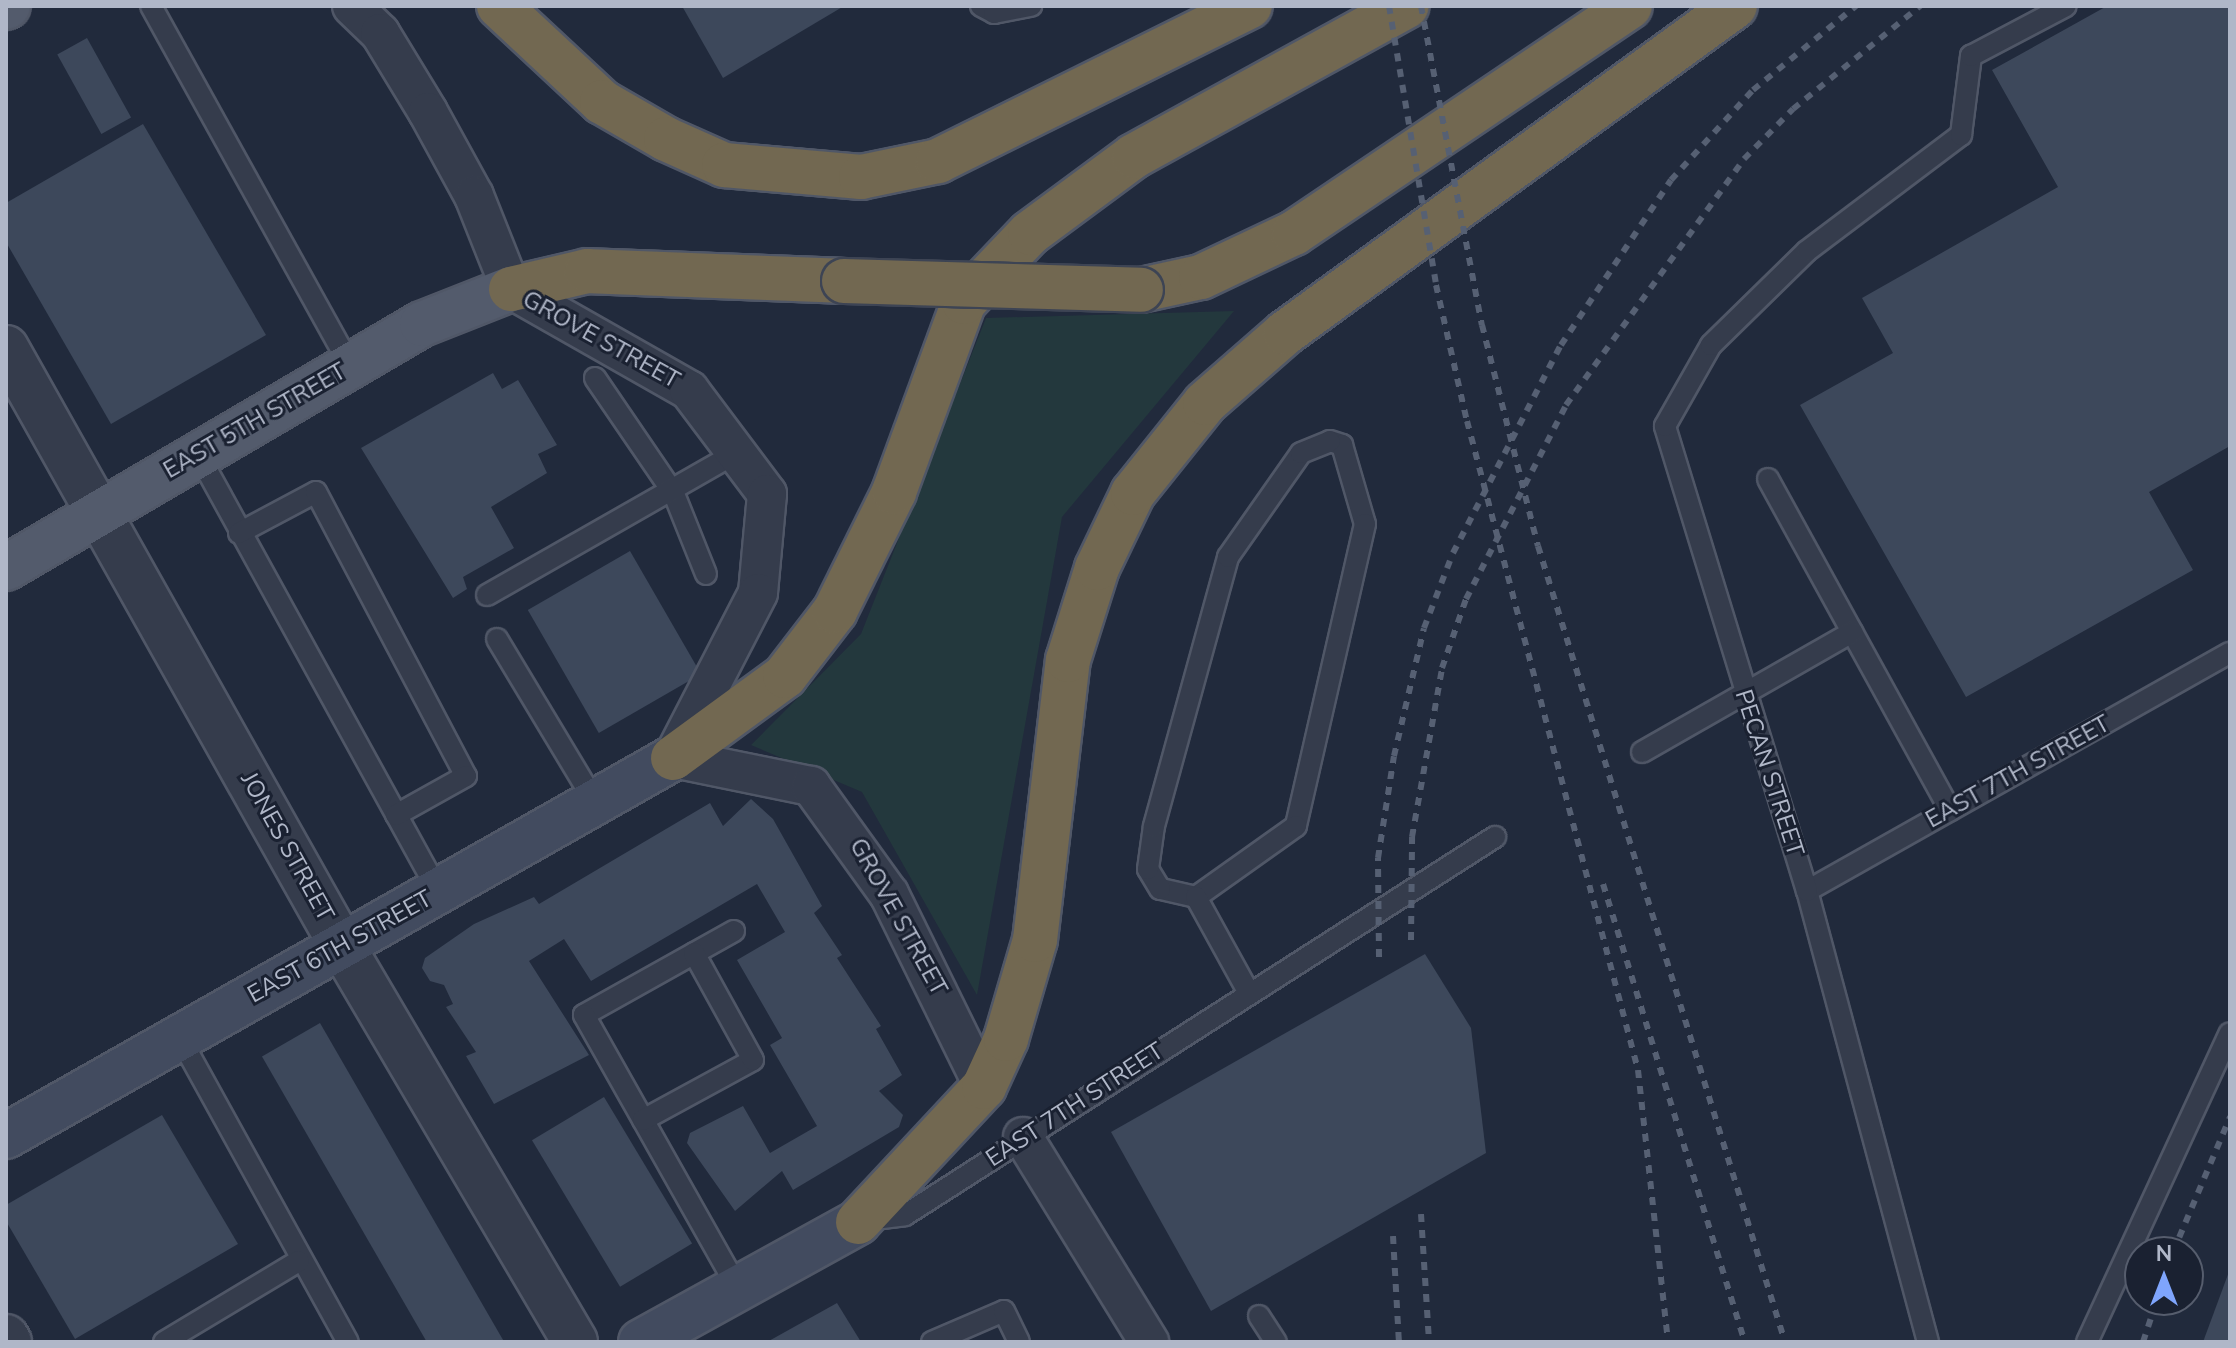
<!DOCTYPE html>
<style>
body{margin:0}
#map{position:relative;width:2236px;height:1348px;overflow:hidden;background:#212a3c;font-family:"Nunito Sans",sans-serif}
div>[style]{position:absolute}
[style*='--x']{left:calc(var(--x)*1px);top:calc(var(--y)*1px);width:calc(var(--w)*1px);rotate:calc(var(--a)*1deg)}
.green>*{inset:0;background:#23383d}
.building>*{inset:0;background:#3d485b;transform-origin:0 0}
.roads{filter:drop-shadow(2px 0 #505767) drop-shadow(-2px 0 #505767) drop-shadow(0 2px #505767) drop-shadow(0 -2px #505767)}
.service>*{height:20px;margin:-10px;padding:0 10px;transform-origin:10px;border-radius:10px;background:#353c4c}
.minor>*{height:38px;margin:-19px;padding:0 19px;transform-origin:19px;border-radius:19px;background:#353c4c}
.tertiary>*{height:44px;margin:-22px;padding:0 22px;transform-origin:22px;border-radius:22px;background:#353c4c}
.secondary>*{height:44px;margin:-22px;padding:0 22px;transform-origin:22px;border-radius:22px;background:#424b5f}
.primary>*{height:44px;margin:-22px;padding:0 22px;transform-origin:22px;border-radius:22px;background:#535b6c}
.motorway>*{height:44px;margin:-22px;padding:0 22px;transform-origin:22px;border-radius:22px;background:#726851}
.rail>*{height:6px;margin-top:-3px;transform-origin:0;background:repeating-linear-gradient(90deg,#566073 0 8px,transparent 0 16px)}
.bridges{filter:drop-shadow(2px 0 #3d4454) drop-shadow(-2px 0 #3d4454) drop-shadow(0 2px #3d4454) drop-shadow(0 -2px #3d4454)}
.motorway-bridge>*{height:44px;margin:-22px;padding:0 22px;transform-origin:22px;border-radius:22px;background:#726851}
span{translate:-50% -50%;white-space:nowrap;text-align:center;line-height:1.15;-webkit-text-stroke:6px #1a2131;paint-order:stroke}
.street-label{font-size:24px;color:#b0b7c8}
.frame{position:absolute;inset:0;border:8px solid #b0b7c8;pointer-events:none}
.north{position:absolute;left:2124px;top:1236px;width:80px;height:80px;box-sizing:border-box;background:#1a2131;border:2px solid #565d6d;border-radius:50%;rotate:0deg;font-size:22px;font-weight:700;line-height:32px;text-align:center;color:#b0b7c8}
.north::after{content:'';display:block;margin:auto;width:28px;height:36px;background:#7fa5fd;clip-path:polygon(50% 0,100% 100%,50% 72%,0 100%)}
</style>
<div id="map">
<div class="green">
<div style="clip-path:polygon(1234px 311px,1062px 517px,977px 995px,862px 792px,751px 745px,861px 634px,986px 318px)"></div>
</div>
<div class="building">
<div style="clip-path:polygon(682px 6px,844px 6px,723px 78px)"></div>
<div style="clip-path:polygon(2107px 6px,2230px 6px,2230px 446px,2149px 492px,2193px 570px,1966px 697px,1800px 405px,1893px 353px,1862px 298px,2058px 187px,1992px 70px)"></div>
<div style="left:87px;top:38px;width:91px;height:34px;rotate:61deg"></div>
<div style="clip-path:polygon(143px 124px,266px 335px,111px 424px,6px 242px,6px 203px)"></div>
<div style="clip-path:polygon(493px 373px,502px 389px,518px 380px,557px 445px,538px 454px,547px 473px,491px 507px,514px 548px,463px 577px,467px 589px,453px 598px,361px 448px)"></div>
<div style="left:630px;top:551px;width:142px;height:118px;rotate:60deg"></div>
<div style="clip-path:polygon(751px 799px,773px 819px,822px 906px,814px 913px,842px 955px,837px 958px,881px 1026px,876px 1029px,902px 1075px,879px 1091px,903px 1115px,899px 1127px,793px 1190px,782px 1171px,735px 1211px,687px 1143px,690px 1133px,743px 1106px,770px 1153px,817px 1126px,770px 1045px,782px 1038px,737px 960px,785px 932px,757px 884px,591px 981px,564px 939px,529px 961px,589px 1055px,494px 1104px,466px 1056px,476px 1052px,446px 1007px,453px 1004px,444px 985px,430px 981px,422px 968px,425px 958px,474px 924px,534px 897px,539px 904px,710px 803px,723px 826px)"></div>
<div style="clip-path:polygon(1425px 954px,1471px 1028px,1486px 1153px,1211px 1311px,1111px 1132px)"></div>
<div style="left:320px;top:1023px;width:369px;height:67px;rotate:60deg"></div>
<div style="left:604px;top:1097px;width:171px;height:84px;rotate:59deg"></div>
<div style="clip-path:polygon(162px 1115px,238px 1244px,75px 1339px,6px 1221px,6px 1205px)"></div>
<div style="clip-path:polygon(2230px 1269px,2230px 1342px,2203px 1342px)"></div>
<div style="clip-path:polygon(837px 1303px,861px 1342px,767px 1342px)"></div>
</div>
<div class="roads">
<div class="service">
<div style="--x:151;--y:6;--w:410;--a:61"></div>
<div style="--x:981;--y:6;--w:15;--a:28"></div>
<div style="--x:994;--y:13;--w:38;--a:-11"></div>
<div style="--x:595;--y:378;--w:140;--a:55.7"></div>
<div style="--x:674;--y:494;--w:86;--a:68.2"></div>
<div style="--x:1330;--y:441;--w:13;--a:18"></div>
<div style="--x:1342;--y:445;--w:82;--a:73.8"></div>
<div style="--x:1365;--y:524;--w:310;--a:102.9"></div>
<div style="--x:1296;--y:826;--w:123;--a:144.6"></div>
<div style="--x:1196;--y:897;--w:37;--a:-167"></div>
<div style="--x:1160;--y:889;--w:23;--a:-121"></div>
<div style="--x:1148;--y:869;--w:43;--a:-82.1"></div>
<div style="--x:1154;--y:826;--w:279;--a:-74.6"></div>
<div style="--x:1228;--y:557;--w:127;--a:-54.9"></div>
<div style="--x:1301;--y:453;--w:31;--a:-22"></div>
<div style="--x:198;--y:454;--w:499;--a:61.2"></div>
<div style="--x:1768;--y:479;--w:378;--a:61.2"></div>
<div style="--x:239;--y:533;--w:87;--a:-28"></div>
<div style="--x:316;--y:492;--w:321;--a:62.2"></div>
<div style="--x:466;--y:776;--w:80;--a:150.9"></div>
<div style="--x:487;--y:595;--w:292;--a:-29.7"></div>
<div style="--x:497;--y:639;--w:190;--a:59"></div>
<div style="--x:1642;--y:752;--w:242;--a:-29.7"></div>
<div style="--x:1807;--y:891;--w:485;--a:-29.4"></div>
<div style="--x:1196;--y:897;--w:110;--a:61.1"></div>
<div style="--x:734;--y:931;--w:172;--a:150.8"></div>
<div style="--x:584;--y:1015;--w:312;--a:60.6"></div>
<div style="--x:180;--y:1038;--w:347;--a:61.1"></div>
<div style="--x:643;--y:1120;--w:125;--a:-28.6"></div>
<div style="--x:753;--y:1060;--w:122;--a:-118.9"></div>
<div style="--x:866;--y:1220;--w:39;--a:-7"></div>
<div style="--x:905;--y:1215;--w:701;--a:-32.65"></div>
<div style="--x:1259;--y:1316;--w:31;--a:57"></div>
<div style="--x:164;--y:1342;--w:157;--a:-31"></div>
<div style="--x:932;--y:1342;--w:78;--a:-23.3"></div>
<div style="--x:1004;--y:1311;--w:34;--a:64"></div>
<div style="--x:1928;--y:1342;--w:467;--a:-105"></div>
<div style="--x:1807;--y:891;--w:486;--a:-107"></div>
<div style="--x:1665;--y:426;--w:93;--a:-60.4"></div>
<div style="--x:1711;--y:345;--w:134;--a:-44.4"></div>
<div style="--x:1807;--y:251;--w:193;--a:-37"></div>
<div style="--x:1961;--y:135;--w:80;--a:-82.8"></div>
<div style="--x:1971;--y:56;--w:107;--a:-27.8"></div>
<div style="--x:2087;--y:1342;--w:340;--a:-65.2"></div>
</div>
<div class="minor">
<div style="--x:352;--y:6;--w:39;--a:44"></div>
<div style="--x:380;--y:33;--w:92;--a:58.7"></div>
<div style="--x:428;--y:112;--w:96;--a:61.3"></div>
<div style="--x:474;--y:196;--w:100;--a:68.3"></div>
<div style="--x:511;--y:289;--w:205;--a:29.6"></div>
<div style="--x:689;--y:390;--w:130;--a:53.1"></div>
<div style="--x:767;--y:494;--w:99;--a:95.2"></div>
<div style="--x:758;--y:593;--w:186;--a:117.3"></div>
<div style="--x:673;--y:758;--w:141;--a:11.5"></div>
<div style="--x:811;--y:786;--w:133;--a:54.2"></div>
<div style="--x:889;--y:894;--w:215;--a:63.8"></div>
<div style="--x:1023;--y:1137;--w:241;--a:58.4"></div>
</div>
<div class="tertiary">
<div style="--x:6;--y:348;--w:686;--a:60.67"></div>
<div style="--x:342;--y:946;--w:459;--a:59.5"></div>
<div style="--x:6;--y:1337;--w:6;--a:59"></div>
</div>
<div class="secondary">
<div style="--x:6;--y:1136;--w:767;--a:-29.54"></div>
<div style="--x:641;--y:1342;--w:248;--a:-28.9"></div>
</div>
<div class="primary">
<div style="--x:6;--y:7;--w:2;--a:-27"></div>
<div style="--x:6;--y:568;--w:482;--a:-30.4"></div>
<div style="--x:422;--y:324;--w:96;--a:-21.5"></div>
</div>
<div class="motorway">
<div style="--x:499;--y:6;--w:141;--a:43"></div>
<div style="--x:602;--y:102;--w:74;--a:30"></div>
<div style="--x:666;--y:139;--w:64;--a:24.1"></div>
<div style="--x:724;--y:165;--w:138;--a:5"></div>
<div style="--x:861;--y:177;--w:79;--a:-11.7"></div>
<div style="--x:938;--y:161;--w:348;--a:-26.4"></div>
<div style="--x:511;--y:289;--w:78;--a:-13.3"></div>
<div style="--x:587;--y:271;--w:257;--a:2.2"></div>
<div style="--x:1141;--y:290;--w:61;--a:-12.2"></div>
<div style="--x:1201;--y:277;--w:103;--a:-25.3"></div>
<div style="--x:1294;--y:233;--w:405;--a:-34"></div>
<div style="--x:673;--y:758;--w:139;--a:-36.2"></div>
<div style="--x:785;--y:676;--w:82;--a:-52.4"></div>
<div style="--x:835;--y:611;--w:133;--a:-63.6"></div>
<div style="--x:894;--y:492;--w:202;--a:-69.8"></div>
<div style="--x:964;--y:302;--w:95;--a:-46.3"></div>
<div style="--x:1030;--y:233;--w:129;--a:-36.5"></div>
<div style="--x:1134;--y:156;--w:311;--a:-28.8"></div>
<div style="--x:858;--y:1222;--w:185;--a:-47"></div>
<div style="--x:984;--y:1087;--w:53;--a:-65.4"></div>
<div style="--x:1006;--y:1039;--w:103;--a:-73.7"></div>
<div style="--x:1035;--y:940;--w:282;--a:-83.3"></div>
<div style="--x:1068;--y:660;--w:96;--a:-72.5"></div>
<div style="--x:1097;--y:568;--w:83;--a:-64.4"></div>
<div style="--x:1133;--y:493;--w:115;--a:-51.3"></div>
<div style="--x:1205;--y:403;--w:106;--a:-41.2"></div>
<div style="--x:1285;--y:333;--w:556;--a:-36"></div>
</div>
</div>
<div class="rail">
<div style="--x:1389;--y:6;--w:283;--a:80.4"></div>
<div style="--x:1436;--y:285;--w:139;--a:77.2"></div>
<div style="--x:1467;--y:421;--w:671;--a:75.24"></div>
<div style="--x:1638;--y:1070;--w:274;--a:83.7"></div>
<div style="--x:1421;--y:6;--w:325;--a:79.2"></div>
<div style="--x:1482;--y:325;--w:228;--a:75.8"></div>
<div style="--x:1538;--y:546;--w:833;--a:72.76"></div>
<div style="--x:1603;--y:884;--w:480;--a:72.8"></div>
<div style="--x:1411;--y:940;--w:103;--a:-89.4"></div>
<div style="--x:1412;--y:837;--w:172;--a:-79.9"></div>
<div style="--x:1442;--y:668;--w:73;--a:-70.8"></div>
<div style="--x:1466;--y:599;--w:218;--a:-62.7"></div>
<div style="--x:1566;--y:405;--w:304;--a:-54.1"></div>
<div style="--x:1744;--y:159;--w:70;--a:-45.6"></div>
<div style="--x:1793;--y:109;--w:164;--a:-39"></div>
<div style="--x:1379;--y:957;--w:99;--a:-90.6"></div>
<div style="--x:1378;--y:858;--w:103;--a:-81.1"></div>
<div style="--x:1394;--y:756;--w:131;--a:-76.8"></div>
<div style="--x:1424;--y:628;--w:80;--a:-68.9"></div>
<div style="--x:1453;--y:553;--w:234;--a:-62.6"></div>
<div style="--x:1561;--y:345;--w:198;--a:-56.3"></div>
<div style="--x:1671;--y:180;--w:122;--a:-47.7"></div>
<div style="--x:1753;--y:90;--w:133;--a:-39.2"></div>
<div style="--x:1421;--y:1214;--w:128;--a:86.4"></div>
<div style="--x:1393;--y:1236;--w:106;--a:86.8"></div>
<div style="--x:2173;--y:1252;--w:147;--a:-67.1"></div>
<div style="--x:2143;--y:1342;--w:44;--a:-71.6"></div>
</div>
<div class="bridges">
<div class="motorway-bridge">
<div style="--x:844;--y:281;--w:297;--a:1.7"></div>
</div>
</div>
<div class="street-label">
<span style="left:601px;top:340px;rotate:29deg">GROVE STREET</span>
<span style="left:255px;top:421px;rotate:-30deg">EAST 5TH STREET</span>
<span style="left:2018px;top:772px;rotate:-29deg">EAST 7TH STREET</span>
<span style="left:1769px;top:773px;rotate:72deg">PECAN STREET</span>
<span style="left:287px;top:847px;rotate:61deg">JONES STREET</span>
<span style="left:898px;top:917px;rotate:61deg">GROVE STREET</span>
<span style="left:340px;top:947px;rotate:-29deg">EAST 6TH STREET</span>
<span style="left:1075px;top:1105px;rotate:-33deg">EAST 7TH STREET</span>
</div>
<div class="frame"></div>
<div class="north">N</div>
</div>
